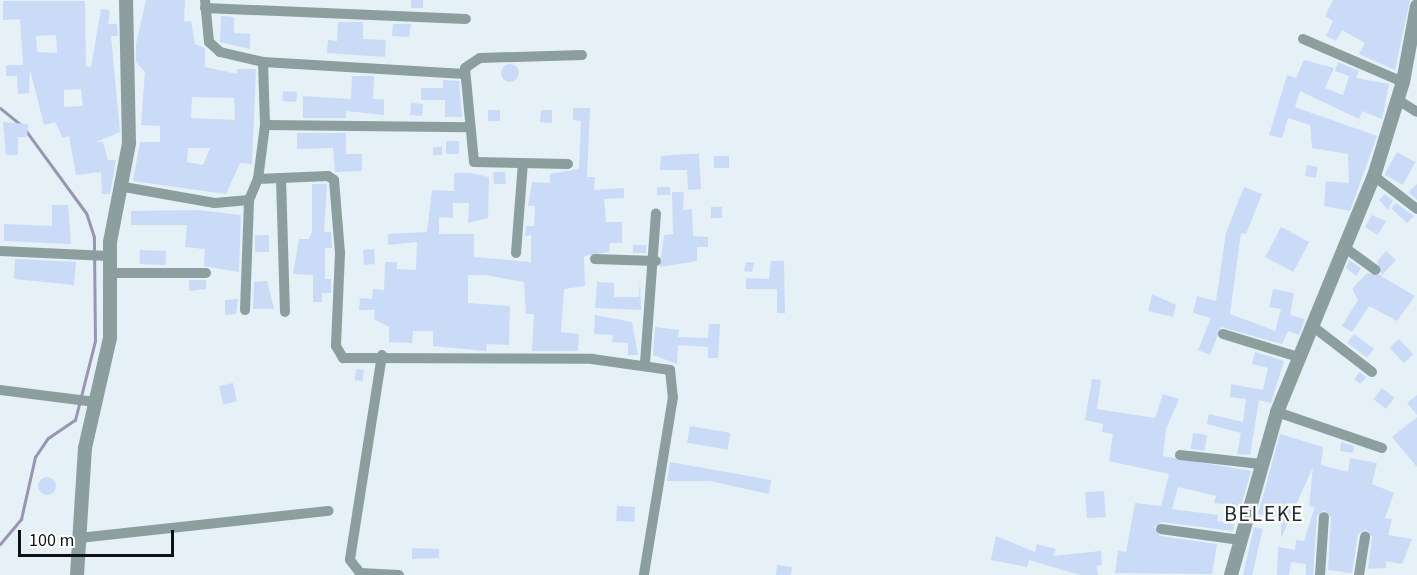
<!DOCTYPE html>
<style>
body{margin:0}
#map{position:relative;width:1417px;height:575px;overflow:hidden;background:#e5f0f7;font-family:"Source Sans 3",sans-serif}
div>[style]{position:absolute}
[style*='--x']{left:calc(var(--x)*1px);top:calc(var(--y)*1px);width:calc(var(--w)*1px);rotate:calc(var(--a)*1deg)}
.stream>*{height:3px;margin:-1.5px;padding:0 1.5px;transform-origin:1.5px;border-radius:1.5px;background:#9995b3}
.building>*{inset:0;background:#cadbf8;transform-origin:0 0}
.round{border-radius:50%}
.minor>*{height:10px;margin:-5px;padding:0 5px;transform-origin:5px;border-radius:5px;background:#8d9e9f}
.tertiary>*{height:14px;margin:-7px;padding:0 7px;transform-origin:7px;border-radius:7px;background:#8d9e9f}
span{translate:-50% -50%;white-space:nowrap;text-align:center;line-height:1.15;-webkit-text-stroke:4.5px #fff;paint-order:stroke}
.quarter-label{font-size:22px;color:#232c31;letter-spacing:1.5px}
.scale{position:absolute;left:18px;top:530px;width:156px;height:27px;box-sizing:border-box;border:3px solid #0f1215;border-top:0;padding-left:8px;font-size:18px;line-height:21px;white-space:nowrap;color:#0f1215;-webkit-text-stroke:4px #fff;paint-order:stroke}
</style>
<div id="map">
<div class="stream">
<div style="--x:0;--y:108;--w:28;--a:39"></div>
<div style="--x:0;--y:544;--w:33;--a:-50"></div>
<div style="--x:21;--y:519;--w:64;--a:-77.3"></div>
<div style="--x:35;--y:457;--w:23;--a:-56"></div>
<div style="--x:48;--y:438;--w:32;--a:-34"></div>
<div style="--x:75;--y:420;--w:81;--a:-75.8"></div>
<div style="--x:95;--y:341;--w:104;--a:-90.6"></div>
<div style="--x:94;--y:237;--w:25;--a:-108"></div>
<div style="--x:86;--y:213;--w:102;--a:-126.2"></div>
</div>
<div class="building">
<div style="clip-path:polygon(evenodd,146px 0,185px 0,184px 22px,191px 21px,195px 44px,205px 48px,205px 67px,237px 74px,237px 69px,256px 69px,252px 164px,240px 163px,226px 194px,133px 181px,140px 142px,160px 142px,160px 126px,141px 125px,145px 72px,136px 62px,136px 44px,146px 0,192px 97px,234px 98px,235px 120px,191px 118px,192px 97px,146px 0,188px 148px,210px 148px,203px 165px,187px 162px,188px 148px)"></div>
<div style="left:411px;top:0;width:12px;height:8px"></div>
<div style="clip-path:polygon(1333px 0,1410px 0,1395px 70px,1359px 54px,1365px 43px,1342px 30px,1336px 41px,1326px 36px,1333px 21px,1325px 16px)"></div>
<div style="clip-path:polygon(evenodd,3px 1px,85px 1px,86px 66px,91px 67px,101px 9px,110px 10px,108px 24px,117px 24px,118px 36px,111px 36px,120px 132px,96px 142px,103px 142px,108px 160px,116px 160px,110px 194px,102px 194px,101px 172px,76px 175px,69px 136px,63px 138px,55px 122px,44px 125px,30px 70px,29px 93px,18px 94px,17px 76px,6px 76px,6px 65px,23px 65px,20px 19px,3px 20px,3px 1px,56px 35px,57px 53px,37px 52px,36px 36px,56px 35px,3px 1px,81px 89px,83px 106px,64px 107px,64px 90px,81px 89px)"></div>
<div style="clip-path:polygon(221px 16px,234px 17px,234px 33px,250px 34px,250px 49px,220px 42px)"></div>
<div style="clip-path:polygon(338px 22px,363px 22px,363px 39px,386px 40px,385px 57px,327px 53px,328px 40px,337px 41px)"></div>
<div style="clip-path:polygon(393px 24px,411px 24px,409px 37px,392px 36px)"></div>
<div style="clip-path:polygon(1304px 60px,1334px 68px,1325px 88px,1343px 95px,1349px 76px,1335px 71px,1338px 62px,1359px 71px,1356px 78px,1389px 84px,1382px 119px,1362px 111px,1359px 119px,1300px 91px,1295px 107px,1377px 136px,1350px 211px,1324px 206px,1326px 181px,1349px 183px,1348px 154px,1312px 148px,1310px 125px,1288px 118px,1282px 138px,1269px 135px,1287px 75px,1296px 78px)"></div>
<div class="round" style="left:501px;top:64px;width:18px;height:18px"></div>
<div style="clip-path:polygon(352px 76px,374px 76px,373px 99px,384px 99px,384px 115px,346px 111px,346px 118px,303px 118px,303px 96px,351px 99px)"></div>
<div style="clip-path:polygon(443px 80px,459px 81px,462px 117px,445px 117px,445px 100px,421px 100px,421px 88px,443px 88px)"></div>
<div style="left:283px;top:91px;width:14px;height:10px;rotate:4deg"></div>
<div style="left:411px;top:103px;width:12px;height:12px;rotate:5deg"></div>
<div style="clip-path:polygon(573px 108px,590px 108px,587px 177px,595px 177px,594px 190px,624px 188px,624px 198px,604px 199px,606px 222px,622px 222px,622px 243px,610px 243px,609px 252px,584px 256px,585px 286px,564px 289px,561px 332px,579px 334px,578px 351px,532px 351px,534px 314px,526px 314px,524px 282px,485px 275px,468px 275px,468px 303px,510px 306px,509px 345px,487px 344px,486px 351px,433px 346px,433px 331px,413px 331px,412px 343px,389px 342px,389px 327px,374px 319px,375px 310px,359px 310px,360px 298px,372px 299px,373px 289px,384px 290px,385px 262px,397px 262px,397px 269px,416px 270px,417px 242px,388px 245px,388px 234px,427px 232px,432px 190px,454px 191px,454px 173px,470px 173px,489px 177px,488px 218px,468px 223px,469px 203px,453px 203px,453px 218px,439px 217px,439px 234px,474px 234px,474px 257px,531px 262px,531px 235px,525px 236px,526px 226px,534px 226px,535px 206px,528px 206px,532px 182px,550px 183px,550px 174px,579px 169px,581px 121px,573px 120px)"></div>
<div style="left:488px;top:110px;width:12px;height:11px"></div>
<div style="clip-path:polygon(541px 110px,552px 110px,552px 123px,540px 122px)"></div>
<div style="clip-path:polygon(3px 122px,28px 124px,27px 137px,18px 137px,18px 155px,6px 155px)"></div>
<div style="clip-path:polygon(297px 133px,346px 133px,346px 154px,362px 154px,362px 171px,335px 172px,333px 148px,297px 149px)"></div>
<div style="left:446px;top:141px;width:13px;height:13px"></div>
<div style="left:433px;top:147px;width:9px;height:8px"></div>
<div style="left:1397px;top:152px;width:21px;height:26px;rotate:29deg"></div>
<div style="clip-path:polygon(686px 154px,699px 154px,701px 189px,688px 190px,687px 170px,660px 170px,661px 156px)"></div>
<div style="left:714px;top:156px;width:15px;height:12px"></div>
<div style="left:1307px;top:165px;width:11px;height:11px;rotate:10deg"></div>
<div style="clip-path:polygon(493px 172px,505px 172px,506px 184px,494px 184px)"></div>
<div style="clip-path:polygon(312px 184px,327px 184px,324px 232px,331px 232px,332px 248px,325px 248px,325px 279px,331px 279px,331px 293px,322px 293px,322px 302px,313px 302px,313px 275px,293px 274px,299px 239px,309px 239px,312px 231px)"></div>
<div style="clip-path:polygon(1417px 184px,1417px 200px,1408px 192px)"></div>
<div style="left:657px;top:187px;width:13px;height:8px"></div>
<div style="clip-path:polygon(1244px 187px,1262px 194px,1246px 234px,1241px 233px,1230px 314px,1275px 331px,1281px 309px,1269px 307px,1273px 289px,1294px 293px,1290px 315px,1305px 319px,1299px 335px,1288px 331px,1282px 344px,1221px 327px,1210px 355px,1198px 350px,1211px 318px,1193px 313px,1197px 296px,1216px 301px,1226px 233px)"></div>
<div style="clip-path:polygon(672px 192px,684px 192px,683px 210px,692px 209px,693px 236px,708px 237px,708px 247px,697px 247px,697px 261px,660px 267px,664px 235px,673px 234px)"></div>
<div style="clip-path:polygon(1385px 194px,1393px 200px,1388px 210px,1379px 200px)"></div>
<div style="clip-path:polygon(1396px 203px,1414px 216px,1407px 223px,1391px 208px)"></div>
<div style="clip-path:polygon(52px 205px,68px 205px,71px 244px,4px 241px,4px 224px,52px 226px)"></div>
<div style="left:711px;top:207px;width:11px;height:11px"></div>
<div style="clip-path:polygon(197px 210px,241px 215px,239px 272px,204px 266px,205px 249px,185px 247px,187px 225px,131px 225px,131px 211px)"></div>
<div style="clip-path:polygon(1372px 215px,1386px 221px,1378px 235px,1365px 227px)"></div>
<div style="left:1281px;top:227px;width:32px;height:34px;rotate:28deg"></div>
<div style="left:269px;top:235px;width:17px;height:14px;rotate:90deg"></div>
<div style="left:633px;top:245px;width:13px;height:8px"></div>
<div style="left:374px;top:249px;width:15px;height:11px;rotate:86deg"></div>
<div style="left:140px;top:250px;width:26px;height:14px;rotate:2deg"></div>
<div style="clip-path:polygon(1386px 251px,1396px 260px,1381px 276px,1415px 296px,1397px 321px,1369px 306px,1352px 332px,1342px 326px,1358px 300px,1352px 289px,1367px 273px,1382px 275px,1377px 262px)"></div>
<div style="clip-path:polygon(15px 259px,76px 262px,74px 285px,14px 279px)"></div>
<div style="clip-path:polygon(1349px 260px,1361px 268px,1356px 276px,1346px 268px)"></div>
<div style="clip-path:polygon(771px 261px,784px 261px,785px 313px,777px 313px,777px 289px,746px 289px,746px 278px,769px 279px)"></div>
<div style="clip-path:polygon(746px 262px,754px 263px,752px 272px,744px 271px)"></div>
<div style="clip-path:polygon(189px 280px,206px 280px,206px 289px,189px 291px)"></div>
<div style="clip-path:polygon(640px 280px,641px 310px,595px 308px,597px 282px,614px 283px,614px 297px,639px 297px)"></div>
<div style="clip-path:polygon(267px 281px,274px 309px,253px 309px,254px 282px)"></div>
<div style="clip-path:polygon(1152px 294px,1176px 305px,1173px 317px,1148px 311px)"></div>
<div style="clip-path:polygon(238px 299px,236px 314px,225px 315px,225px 300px)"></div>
<div style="clip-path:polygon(595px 315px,632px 322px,638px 355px,628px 355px,628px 343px,612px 342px,613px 335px,594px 334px)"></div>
<div style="clip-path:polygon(709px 324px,720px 324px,718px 358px,708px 358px,708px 347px,678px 345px,677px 364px,653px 355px,655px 327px,679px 330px,678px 337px,708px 338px)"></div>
<div style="left:1354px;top:334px;width:25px;height:11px;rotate:37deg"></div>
<div style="left:1399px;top:339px;width:21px;height:13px;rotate:47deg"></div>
<div style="clip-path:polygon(1255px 352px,1284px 361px,1271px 403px,1259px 400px,1250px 455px,1237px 454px,1241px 433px,1207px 424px,1209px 414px,1243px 422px,1246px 399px,1230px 397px,1231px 384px,1263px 390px,1268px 368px,1252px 364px)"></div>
<div style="left:356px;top:369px;width:8px;height:11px;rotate:7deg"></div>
<div style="left:1360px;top:372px;width:8px;height:9px;rotate:40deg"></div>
<div style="clip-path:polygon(1092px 379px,1101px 380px,1097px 409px,1155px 418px,1163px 394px,1179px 399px,1166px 429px,1163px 456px,1251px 471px,1241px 506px,1214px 503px,1216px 496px,1178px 487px,1172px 509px,1218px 515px,1217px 521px,1234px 524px,1233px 531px,1162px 522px,1154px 527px,1160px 536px,1217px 544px,1212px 574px,1115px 573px,1118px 551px,1126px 552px,1135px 503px,1161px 506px,1169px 474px,1109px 461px,1113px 434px,1102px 432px,1103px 424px,1085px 420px)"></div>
<div style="left:233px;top:383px;width:19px;height:14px;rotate:78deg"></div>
<div style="left:1382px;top:388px;width:16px;height:14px;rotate:38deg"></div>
<div style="clip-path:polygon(1417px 395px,1417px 415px,1407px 403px)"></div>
<div style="clip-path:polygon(1417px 417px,1417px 467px,1392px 437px)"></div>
<div style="left:690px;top:426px;width:41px;height:17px;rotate:10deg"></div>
<div style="left:1193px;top:433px;width:14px;height:16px;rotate:8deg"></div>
<div style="clip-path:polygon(1280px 434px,1323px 447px,1321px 465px,1348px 472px,1350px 458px,1377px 463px,1372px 484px,1394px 493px,1385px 518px,1392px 519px,1388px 535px,1412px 539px,1402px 564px,1386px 561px,1386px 568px,1368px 569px,1372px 537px,1366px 529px,1358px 534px,1352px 573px,1328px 570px,1331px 517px,1324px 510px,1317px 516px,1313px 575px,1306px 575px,1306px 564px,1291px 562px,1289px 575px,1277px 575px,1278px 547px,1295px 550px,1296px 540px,1304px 541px,1315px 507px,1309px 506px,1313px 467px,1281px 538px,1281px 519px,1258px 514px)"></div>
<div style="clip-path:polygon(1341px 442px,1354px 446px,1353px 453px,1340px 451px)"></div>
<div style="clip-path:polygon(670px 462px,771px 480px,769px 494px,710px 481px,667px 481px)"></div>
<div class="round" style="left:38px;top:477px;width:18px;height:18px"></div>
<div style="left:1104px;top:491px;width:26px;height:19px;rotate:86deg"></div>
<div style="left:617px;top:506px;width:18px;height:15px;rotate:3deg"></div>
<div style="left:1254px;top:527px;width:9px;height:50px;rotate:13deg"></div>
<div style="clip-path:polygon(996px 536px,1035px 552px,1037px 544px,1056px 549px,1053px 556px,1101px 551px,1102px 565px,1097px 566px,1098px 575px,1080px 575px,1029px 560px,1027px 567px,991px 560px)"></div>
<div style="clip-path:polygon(412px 548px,439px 549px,439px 558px,412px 559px)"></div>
<div style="clip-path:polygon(777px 565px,792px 567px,791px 575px,776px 575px)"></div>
</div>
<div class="minor">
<div style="--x:205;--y:0;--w:42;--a:84.6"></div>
<div style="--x:209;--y:42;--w:15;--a:42"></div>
<div style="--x:220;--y:52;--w:44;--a:13.1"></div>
<div style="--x:263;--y:62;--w:202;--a:3.4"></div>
<div style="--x:205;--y:8;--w:261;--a:2.4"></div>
<div style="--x:1303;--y:39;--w:109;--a:23.3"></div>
<div style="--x:1398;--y:100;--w:22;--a:32"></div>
<div style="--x:265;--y:125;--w:204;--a:0.6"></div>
<div style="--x:568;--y:164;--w:94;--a:-178.8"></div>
<div style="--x:474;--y:162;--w:94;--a:-95.5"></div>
<div style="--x:465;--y:68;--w:18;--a:-34"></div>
<div style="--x:480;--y:58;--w:102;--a:-1.7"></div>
<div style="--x:1374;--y:176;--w:54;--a:37.5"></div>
<div style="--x:281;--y:178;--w:134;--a:88.3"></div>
<div style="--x:258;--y:179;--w:70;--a:-2.5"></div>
<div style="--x:328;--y:176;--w:7;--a:34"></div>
<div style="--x:334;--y:180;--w:73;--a:85.3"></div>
<div style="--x:340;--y:253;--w:93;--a:92.5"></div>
<div style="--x:336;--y:346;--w:14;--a:60"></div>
<div style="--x:343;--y:358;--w:249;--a:0.2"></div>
<div style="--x:592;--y:359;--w:79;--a:8"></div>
<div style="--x:670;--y:370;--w:27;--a:84"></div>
<div style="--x:673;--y:397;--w:180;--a:99.3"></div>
<div style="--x:124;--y:187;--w:92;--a:10"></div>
<div style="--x:215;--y:203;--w:34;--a:-5"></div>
<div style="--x:249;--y:200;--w:23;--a:-67"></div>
<div style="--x:258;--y:179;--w:54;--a:-82.6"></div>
<div style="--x:265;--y:125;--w:63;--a:-91.8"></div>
<div style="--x:1344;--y:247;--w:39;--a:36"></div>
<div style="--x:0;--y:251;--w:108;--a:2.7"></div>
<div style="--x:516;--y:253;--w:90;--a:-85.6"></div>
<div style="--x:595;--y:259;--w:61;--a:1.9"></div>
<div style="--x:109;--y:273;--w:97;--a:0"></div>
<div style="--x:245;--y:310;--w:110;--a:-87.9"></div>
<div style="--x:1311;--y:325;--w:77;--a:37.6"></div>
<div style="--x:1223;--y:334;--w:78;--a:17"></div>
<div style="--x:382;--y:355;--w:207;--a:98.9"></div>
<div style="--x:350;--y:560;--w:16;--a:52"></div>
<div style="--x:360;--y:573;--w:39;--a:3"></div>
<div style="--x:645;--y:363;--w:150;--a:-85.8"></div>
<div style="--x:0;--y:390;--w:96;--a:7.2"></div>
<div style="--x:1277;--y:412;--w:111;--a:18.9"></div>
<div style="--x:1180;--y:455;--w:81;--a:6.4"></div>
<div style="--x:1161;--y:529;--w:80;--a:7.9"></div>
<div style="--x:79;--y:538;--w:251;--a:-6.2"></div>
<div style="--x:1320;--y:575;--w:58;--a:-86.1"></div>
<div style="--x:1359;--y:575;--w:39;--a:-81"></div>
</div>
<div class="tertiary">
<div style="--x:77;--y:575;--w:127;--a:-86.4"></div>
<div style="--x:85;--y:448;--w:113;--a:-77.2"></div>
<div style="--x:110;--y:338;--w:96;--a:-90"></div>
<div style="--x:110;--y:242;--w:101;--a:-79.1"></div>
<div style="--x:129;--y:143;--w:143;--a:-91.2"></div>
<div style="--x:1231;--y:575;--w:169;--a:-74.2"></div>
<div style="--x:1277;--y:412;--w:255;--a:-67.7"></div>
<div style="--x:1374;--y:176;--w:98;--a:-72.9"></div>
<div style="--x:1403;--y:82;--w:77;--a:-79.6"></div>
</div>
<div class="quarter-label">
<span style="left:1264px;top:515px">BELEKE</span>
</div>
<div class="scale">100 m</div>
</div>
